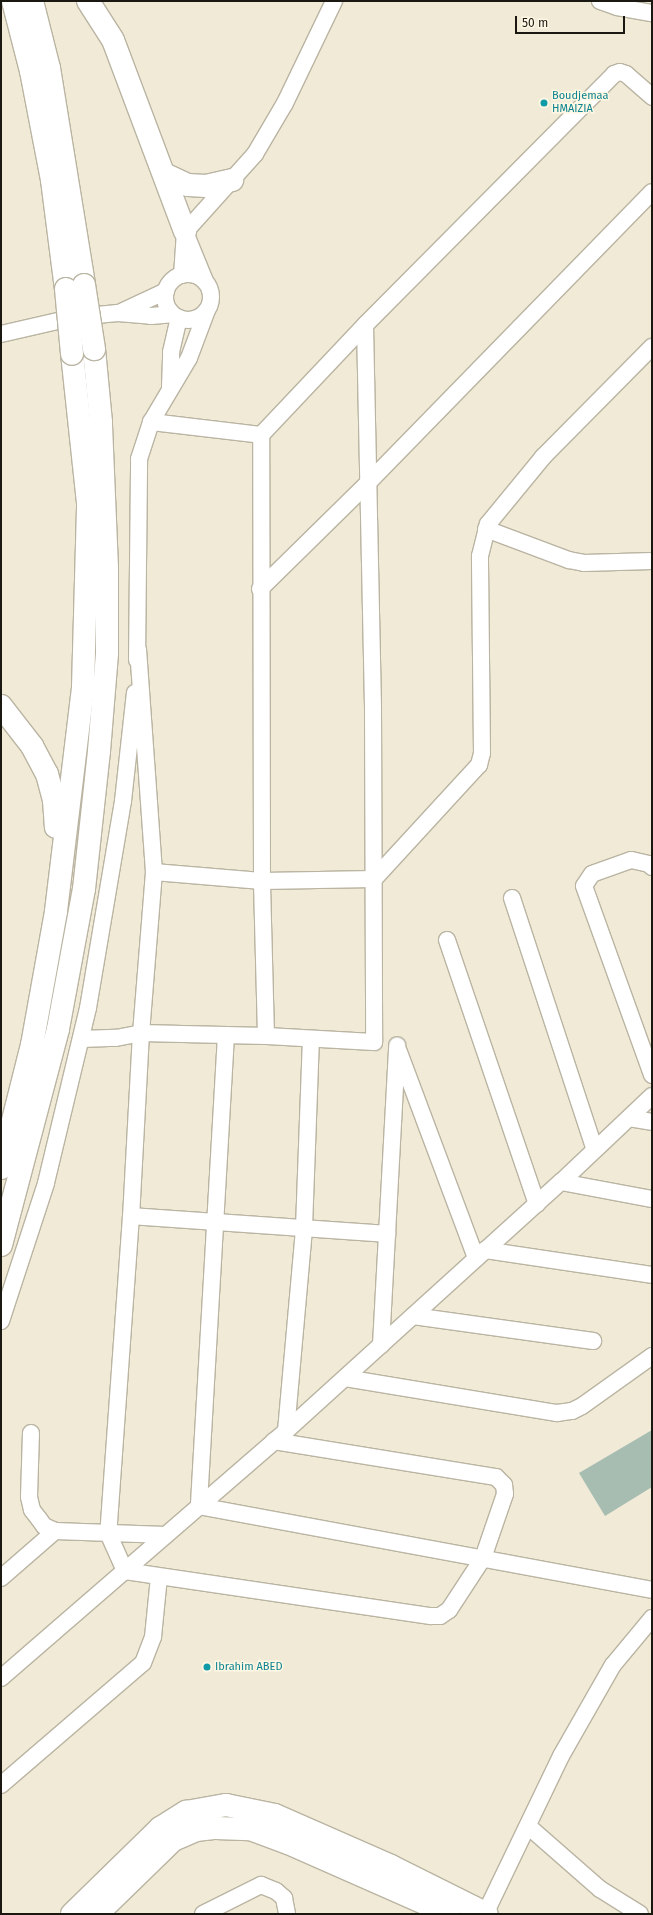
<!DOCTYPE html>
<style>
body{margin:0}
#map{position:relative;width:653px;height:1915px;overflow:hidden;background:#f0ead7;font-family:"Fira Sans",sans-serif}
div>[style]{position:absolute}
[style*='--x']{left:calc(var(--x)*1px);top:calc(var(--y)*1px);width:calc(var(--w)*1px);rotate:calc(var(--a)*1deg)}
.green>*{inset:0;background:#a7bdb1}
.roads{filter:drop-shadow(1px 0 #bab4a2) drop-shadow(-1px 0 #bab4a2) drop-shadow(0 1px #bab4a2) drop-shadow(0 -1px #bab4a2)}
.minor>*{height:16px;margin:-8px;padding:0 8px;transform-origin:8px;border-radius:8px;background:#fff}
.minor>.ring{margin:-8px;padding:0;box-sizing:content-box;background:none;border:16px solid #fff;border-radius:50%}
.secondary>*{height:22px;margin:-11px;padding:0 11px;transform-origin:11px;border-radius:11px;background:#fff}
.trunk>*{height:22px;margin:-11px;padding:0 11px;transform-origin:11px;border-radius:11px;background:#fff}
.bridges{filter:drop-shadow(1px 0 #bab4a2) drop-shadow(-1px 0 #bab4a2) drop-shadow(0 1px #bab4a2) drop-shadow(0 -1px #bab4a2)}
.trunk-bridge>*{height:22px;margin:-11px;padding:0 11px;transform-origin:11px;border-radius:11px;background:#fff}
.dots>*{width:11px;height:11px;translate:-50% -50%;box-sizing:border-box;border:2px solid #fdf7e4;border-radius:50%}
span{translate:-50% -50%;white-space:nowrap;text-align:center;line-height:1.15;-webkit-text-stroke:3px #fdf7e4;paint-order:stroke}
.culture-label{font-size:11px;color:#0d838f}
.left{translate:0 -50%;text-align:left}
.frame{position:absolute;inset:0;border:2px solid #1a1811;pointer-events:none}
.scale{position:absolute;left:515px;top:16px;width:110px;height:18px;box-sizing:border-box;border:2px solid #1a1811;border-top:0;padding-left:5px;font-size:12px;line-height:14px;white-space:nowrap;color:#1a1811;-webkit-text-stroke:3px #fdf7e4;paint-order:stroke}
</style>
<div id="map">
<div class="green">
<div style="clip-path:polygon(652px 1430px,652px 1487px,605px 1516px,579px 1473px)"></div>
</div>
<div class="roads">
<div class="minor">
<div style="--x:600;--y:1;--w:18;--a:19"></div>
<div style="--x:617;--y:7;--w:36;--a:10"></div>
<div style="--x:185;--y:232;--w:105;--a:-48.1"></div>
<div style="--x:255;--y:154;--w:59;--a:-59.5"></div>
<div style="--x:285;--y:103;--w:113;--a:-64.3"></div>
<div class="ring" style="left:165px;top:274px;width:30px;height:30px"></div>
<div style="--x:182;--y:275;--w:43;--a:-86"></div>
<div style="--x:185;--y:232;--w:53;--a:67.8"></div>
<div style="--x:119;--y:313;--w:52;--a:-25.1"></div>
<div style="--x:365;--y:325;--w:385;--a:88.8"></div>
<div style="--x:373;--y:710;--w:332;--a:89.8"></div>
<div style="--x:374;--y:1042;--w:108;--a:-176.8"></div>
<div style="--x:266;--y:1036;--w:155;--a:-91.5"></div>
<div style="--x:262;--y:881;--w:446;--a:-90.1"></div>
<div style="--x:261;--y:435;--w:151;--a:-46.6"></div>
<div style="--x:365;--y:325;--w:354;--a:-45.2"></div>
<div style="--x:614;--y:74;--w:6;--a:-18"></div>
<div style="--x:620;--y:72;--w:6;--a:18"></div>
<div style="--x:626;--y:74;--w:35;--a:41"></div>
<div style="--x:1;--y:334;--w:76;--a:-12.9"></div>
<div style="--x:75;--y:317;--w:43;--a:-5.3"></div>
<div style="--x:118;--y:313;--w:33;--a:5"></div>
<div style="--x:151;--y:316;--w:21;--a:-5"></div>
<div style="--x:170;--y:387;--w:35;--a:-88"></div>
<div style="--x:171;--y:352;--w:35;--a:-77"></div>
<div style="--x:151;--y:422;--w:111;--a:6.7"></div>
<div style="--x:486;--y:529;--w:89;--a:20.5"></div>
<div style="--x:569;--y:560;--w:15;--a:11"></div>
<div style="--x:584;--y:563;--w:68;--a:-1.7"></div>
<div style="--x:260;--y:589;--w:148;--a:-44.5"></div>
<div style="--x:366;--y:485;--w:409;--a:-45.7"></div>
<div style="--x:138;--y:649;--w:224;--a:85.9"></div>
<div style="--x:154;--y:872;--w:162;--a:94.6"></div>
<div style="--x:141;--y:1033;--w:183;--a:93.1"></div>
<div style="--x:131;--y:1216;--w:318;--a:94.1"></div>
<div style="--x:108;--y:1533;--w:42;--a:65.9"></div>
<div style="--x:125;--y:1571;--w:309;--a:8.4"></div>
<div style="--x:431;--y:1616;--w:9;--a:0"></div>
<div style="--x:440;--y:1616;--w:11;--a:-34"></div>
<div style="--x:449;--y:1610;--w:62;--a:-56.8"></div>
<div style="--x:483;--y:1558;--w:68;--a:-71"></div>
<div style="--x:505;--y:1494;--w:9;--a:-96"></div>
<div style="--x:504;--y:1485;--w:11;--a:-135"></div>
<div style="--x:496;--y:1477;--w:225;--a:-170.8"></div>
<div style="--x:137;--y:660;--w:201;--a:-89.4"></div>
<div style="--x:139;--y:459;--w:39;--a:-72"></div>
<div style="--x:151;--y:422;--w:74;--a:-59.3"></div>
<div style="--x:189;--y:358;--w:51;--a:-69.4"></div>
<div style="--x:652;--y:867;--w:4;--a:-135"></div>
<div style="--x:649;--y:864;--w:18;--a:-167"></div>
<div style="--x:631;--y:860;--w:41;--a:160.3"></div>
<div style="--x:592;--y:874;--w:14;--a:124"></div>
<div style="--x:584;--y:886;--w:201;--a:70.2"></div>
<div style="--x:154;--y:872;--w:108;--a:4.8"></div>
<div style="--x:262;--y:881;--w:112;--a:-1"></div>
<div style="--x:374;--y:879;--w:155;--a:-47.4"></div>
<div style="--x:479;--y:765;--w:12;--a:-76"></div>
<div style="--x:482;--y:753;--w:197;--a:-90.6"></div>
<div style="--x:480;--y:556;--w:33;--a:-76"></div>
<div style="--x:488;--y:524;--w:87;--a:-50.6"></div>
<div style="--x:543;--y:457;--w:155;--a:-45.3"></div>
<div style="--x:512;--y:898;--w:265;--a:71.8"></div>
<div style="--x:447;--y:940;--w:279;--a:71.2"></div>
<div style="--x:226;--y:1035;--w:472;--a:93.3"></div>
<div style="--x:199;--y:1506;--w:461;--a:10.5"></div>
<div style="--x:81;--y:1039;--w:35;--a:-2"></div>
<div style="--x:116;--y:1038;--w:25;--a:-11"></div>
<div style="--x:141;--y:1033;--w:125;--a:1.4"></div>
<div style="--x:399;--y:1052;--w:220;--a:69.5"></div>
<div style="--x:629;--y:1118;--w:23;--a:10"></div>
<div style="--x:561;--y:1182;--w:93;--a:10.6"></div>
<div style="--x:131;--y:1216;--w:257;--a:4"></div>
<div style="--x:485;--y:1250;--w:169;--a:8.5"></div>
<div style="--x:413;--y:1316;--w:182;--a:7.9"></div>
<div style="--x:1;--y:1321;--w:145;--a:-71.9"></div>
<div style="--x:46;--y:1183;--w:180;--a:-76.5"></div>
<div style="--x:88;--y:1008;--w:210;--a:-80.4"></div>
<div style="--x:123;--y:801;--w:109;--a:-83.7"></div>
<div style="--x:381;--y:1345;--w:300;--a:-86.9"></div>
<div style="--x:345;--y:1378;--w:215;--a:9.4"></div>
<div style="--x:557;--y:1413;--w:15;--a:-8"></div>
<div style="--x:572;--y:1411;--w:11;--a:-27"></div>
<div style="--x:582;--y:1406;--w:86;--a:-35.5"></div>
<div style="--x:286;--y:1431;--w:204;--a:-84.9"></div>
<div style="--x:304;--y:1228;--w:189;--a:-87.9"></div>
<div style="--x:31;--y:1433;--w:64;--a:91.8"></div>
<div style="--x:29;--y:1497;--w:13;--a:77"></div>
<div style="--x:32;--y:1510;--w:11;--a:52"></div>
<div style="--x:39;--y:1519;--w:9;--a:54"></div>
<div style="--x:44;--y:1526;--w:12;--a:24"></div>
<div style="--x:1;--y:1578;--w:72;--a:-41"></div>
<div style="--x:55;--y:1531;--w:111;--a:2.1"></div>
<div style="--x:1;--y:1678;--w:377;--a:-40.9"></div>
<div style="--x:286;--y:1431;--w:371;--a:-42.2"></div>
<div style="--x:561;--y:1182;--w:125;--a:-43.4"></div>
<div style="--x:1;--y:1785;--w:187;--a:-40.7"></div>
<div style="--x:143;--y:1663;--w:28;--a:-69"></div>
<div style="--x:153;--y:1637;--w:60;--a:-84.3"></div>
<div style="--x:528;--y:1826;--w:96;--a:41.2"></div>
<div style="--x:600;--y:1889;--w:47;--a:32"></div>
<div style="--x:203;--y:1914;--w:65;--a:-26.6"></div>
<div style="--x:261;--y:1885;--w:16;--a:22"></div>
<div style="--x:276;--y:1891;--w:11;--a:41"></div>
<div style="--x:284;--y:1898;--w:16;--a:79"></div>
<div style="--x:485;--y:1914;--w:175;--a:-64.3"></div>
<div style="--x:561;--y:1756;--w:105;--a:-60.3"></div>
<div style="--x:613;--y:1665;--w:61;--a:-50.3"></div>
</div>
<div class="secondary">
<div style="--x:72;--y:1914;--w:123;--a:-44.3"></div>
<div style="--x:160;--y:1828;--w:31;--a:-32"></div>
<div style="--x:186;--y:1812;--w:41;--a:-9.9"></div>
<div style="--x:226;--y:1805;--w:50;--a:11.5"></div>
<div style="--x:275;--y:1815;--w:127;--a:23.7"></div>
<div style="--x:391;--y:1866;--w:107;--a:26.6"></div>
<div style="--x:97;--y:1914;--w:106;--a:-44.2"></div>
<div style="--x:173;--y:1840;--w:25;--a:-23"></div>
<div style="--x:196;--y:1830;--w:20;--a:-6"></div>
<div style="--x:216;--y:1828;--w:34;--a:2"></div>
<div style="--x:250;--y:1829;--w:40;--a:20.2"></div>
<div style="--x:288;--y:1843;--w:176;--a:23.8"></div>
</div>
<div class="trunk">
<div style="--x:13;--y:1;--w:72;--a:75.6"></div>
<div style="--x:31;--y:71;--w:111;--a:79.1"></div>
<div style="--x:52;--y:180;--w:110;--a:82.7"></div>
<div style="--x:32;--y:1;--w:69;--a:75.8"></div>
<div style="--x:49;--y:68;--w:220;--a:80.8"></div>
<div style="--x:88;--y:1;--w:46;--a:57.3"></div>
<div style="--x:113;--y:40;--w:205;--a:69.4"></div>
<div style="--x:164;--y:174;--w:26;--a:25"></div>
<div style="--x:188;--y:185;--w:18;--a:3"></div>
<div style="--x:206;--y:186;--w:27;--a:-13"></div>
<div style="--x:1;--y:706;--w:51;--a:52.2"></div>
<div style="--x:32;--y:746;--w:32;--a:62"></div>
<div style="--x:47;--y:774;--w:27;--a:75"></div>
<div style="--x:54;--y:800;--w:27;--a:86"></div>
<div style="--x:1;--y:1168;--w:127;--a:-75.9"></div>
<div style="--x:32;--y:1045;--w:136;--a:-79.8"></div>
<div style="--x:56;--y:911;--w:226;--a:-83.1"></div>
<div style="--x:83;--y:687;--w:184;--a:-88.4"></div>
<div style="--x:88;--y:503;--w:150;--a:-96.1"></div>
<div style="--x:1;--y:1245;--w:223;--a:-75.2"></div>
<div style="--x:58;--y:1029;--w:142;--a:-79.5"></div>
<div style="--x:84;--y:889;--w:139;--a:-83.8"></div>
<div style="--x:99;--y:751;--w:98;--a:-85.3"></div>
<div style="--x:107;--y:653;--w:85;--a:-90"></div>
<div style="--x:107;--y:568;--w:146;--a:-92.4"></div>
<div style="--x:101;--y:422;--w:73;--a:-95.5"></div>
</div>
</div>
<div class="bridges">
<div class="trunk-bridge">
<div style="--x:84;--y:285;--w:65;--a:81.1"></div>
<div style="--x:66;--y:289;--w:65;--a:84.7"></div>
</div>
</div>
<div class="dots">
<div style="left:544px;top:103px;background:#0f9aa8"></div>
<div style="left:207px;top:1667px;background:#0f9aa8"></div>
</div>
<div class="culture-label">
<span class="left" style="left:552px;top:103px">Boudjemaa<br>HMAIZIA</span>
<span class="left" style="left:215px;top:1667px">Ibrahim ABED</span>
</div>
<div class="frame"></div>
<div class="scale">50 m</div>
</div>
